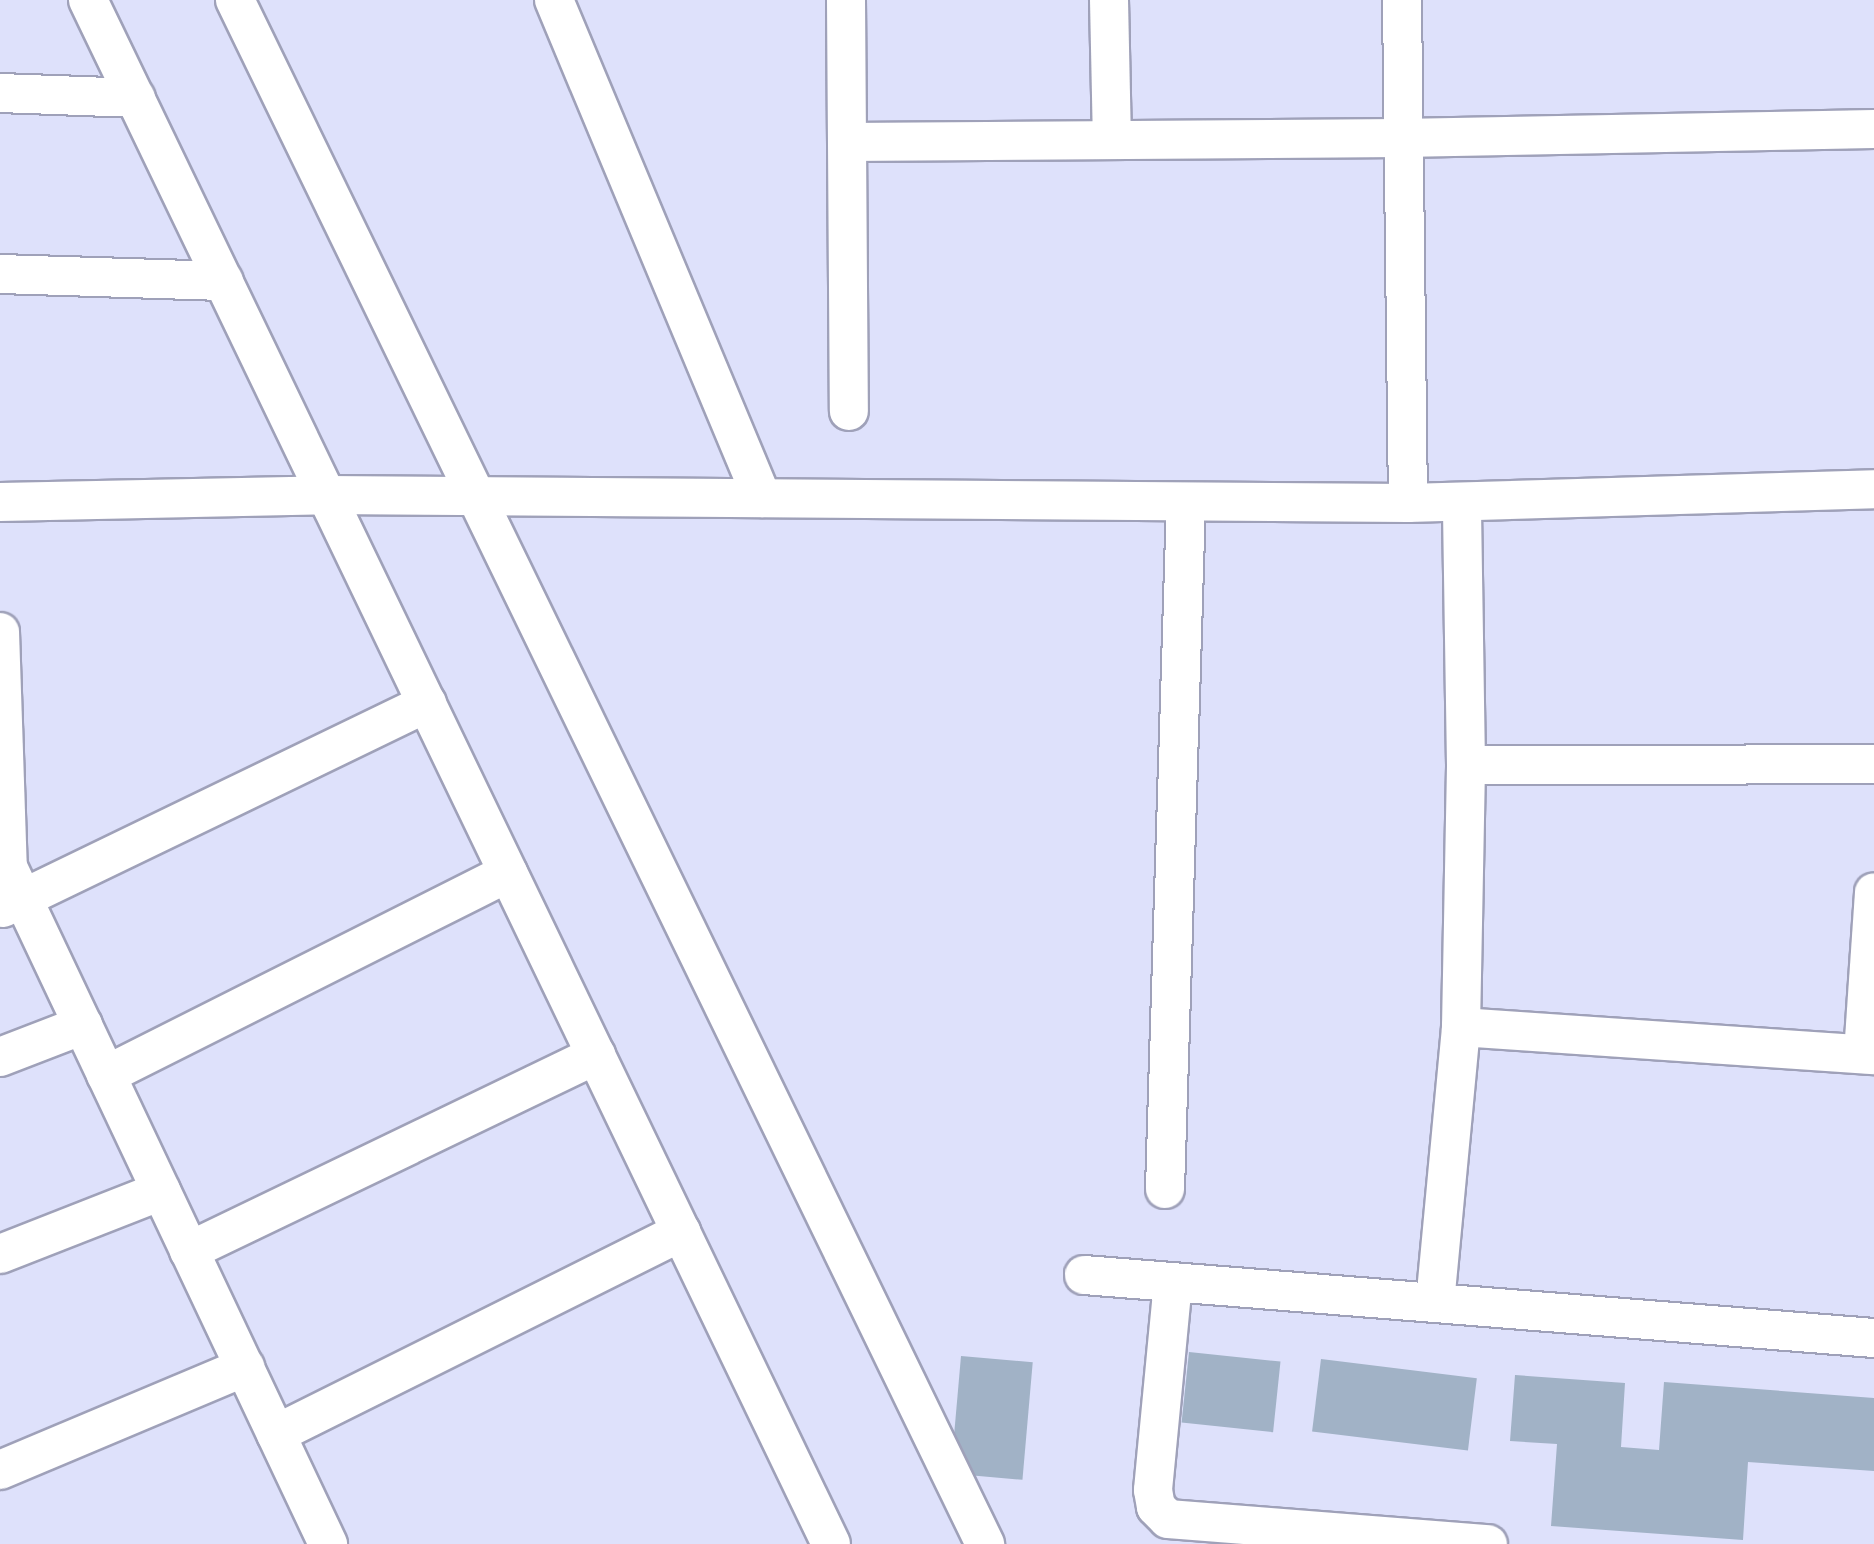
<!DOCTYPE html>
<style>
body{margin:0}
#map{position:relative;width:1874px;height:1544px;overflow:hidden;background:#dee1fb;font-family:Commissioner,sans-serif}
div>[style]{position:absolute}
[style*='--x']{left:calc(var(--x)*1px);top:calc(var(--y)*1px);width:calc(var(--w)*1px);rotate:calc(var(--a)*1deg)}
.building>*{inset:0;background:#a1b2c6;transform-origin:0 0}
.roads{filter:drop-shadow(2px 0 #9fa1b9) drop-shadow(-2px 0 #9fa1b9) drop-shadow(0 2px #9fa1b9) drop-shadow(0 -2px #9fa1b9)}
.minor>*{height:38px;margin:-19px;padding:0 19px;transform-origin:19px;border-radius:19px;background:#fff}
span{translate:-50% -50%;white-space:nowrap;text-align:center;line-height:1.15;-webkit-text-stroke:7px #fff;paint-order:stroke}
</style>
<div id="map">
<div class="building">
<div style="left:1189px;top:1352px;width:92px;height:71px;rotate:6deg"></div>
<div style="left:961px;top:1356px;width:72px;height:118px;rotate:5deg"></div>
<div style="left:1321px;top:1359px;width:157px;height:73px;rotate:7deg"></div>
<div style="clip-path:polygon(1515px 1375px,1625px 1383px,1621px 1447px,1659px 1450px,1664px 1382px,1874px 1398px,1874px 1471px,1748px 1462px,1743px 1540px,1551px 1526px,1557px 1444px,1510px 1441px)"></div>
</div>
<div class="roads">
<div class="minor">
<div style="--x:88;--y:0;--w:1713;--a:64.3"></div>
<div style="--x:235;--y:0;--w:1717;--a:64.09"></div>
<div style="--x:554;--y:0;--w:540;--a:67.33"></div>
<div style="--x:846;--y:0;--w:411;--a:89.6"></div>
<div style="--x:1109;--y:0;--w:140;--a:88.8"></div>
<div style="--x:1402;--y:0;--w:503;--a:89.32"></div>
<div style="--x:0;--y:93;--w:136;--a:2.1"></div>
<div style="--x:847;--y:142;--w:554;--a:-0.41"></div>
<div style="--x:1401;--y:138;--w:473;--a:-1.1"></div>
<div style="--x:0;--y:274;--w:224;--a:1.8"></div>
<div style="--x:0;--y:502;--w:327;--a:-1.2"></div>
<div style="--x:327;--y:495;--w:1081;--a:0.42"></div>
<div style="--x:1408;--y:503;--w:466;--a:-1.7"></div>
<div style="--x:0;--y:632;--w:235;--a:88.1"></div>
<div style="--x:8;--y:867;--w:749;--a:64.7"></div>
<div style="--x:1466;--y:765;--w:408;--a:-0.1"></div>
<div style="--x:3;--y:908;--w:471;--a:-25.8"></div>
<div style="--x:1461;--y:1027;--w:414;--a:3.9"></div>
<div style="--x:1863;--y:1054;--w:162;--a:-86.1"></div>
<div style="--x:0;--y:1057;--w:89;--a:-21.1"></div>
<div style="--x:106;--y:1075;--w:450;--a:-26.7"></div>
<div style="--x:1165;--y:1189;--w:687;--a:-88.25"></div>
<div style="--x:189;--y:1251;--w:452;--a:-25.7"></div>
<div style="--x:0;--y:1254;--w:173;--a:-21.4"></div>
<div style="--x:1084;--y:1275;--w:793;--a:4.56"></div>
<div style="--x:1173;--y:1282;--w:209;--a:95.5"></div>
<div style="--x:1153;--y:1490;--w:17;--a:80"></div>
<div style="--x:1156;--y:1507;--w:17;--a:45"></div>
<div style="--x:1168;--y:1519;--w:321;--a:4.5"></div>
<div style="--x:1435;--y:1303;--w:277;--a:-84.6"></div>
<div style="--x:1461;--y:1027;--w:262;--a:-88.9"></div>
<div style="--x:1466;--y:765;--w:263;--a:-90.9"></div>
<div style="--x:276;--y:1434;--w:453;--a:-26.5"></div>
<div style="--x:0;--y:1470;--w:266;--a:-22.8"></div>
</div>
</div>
</div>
